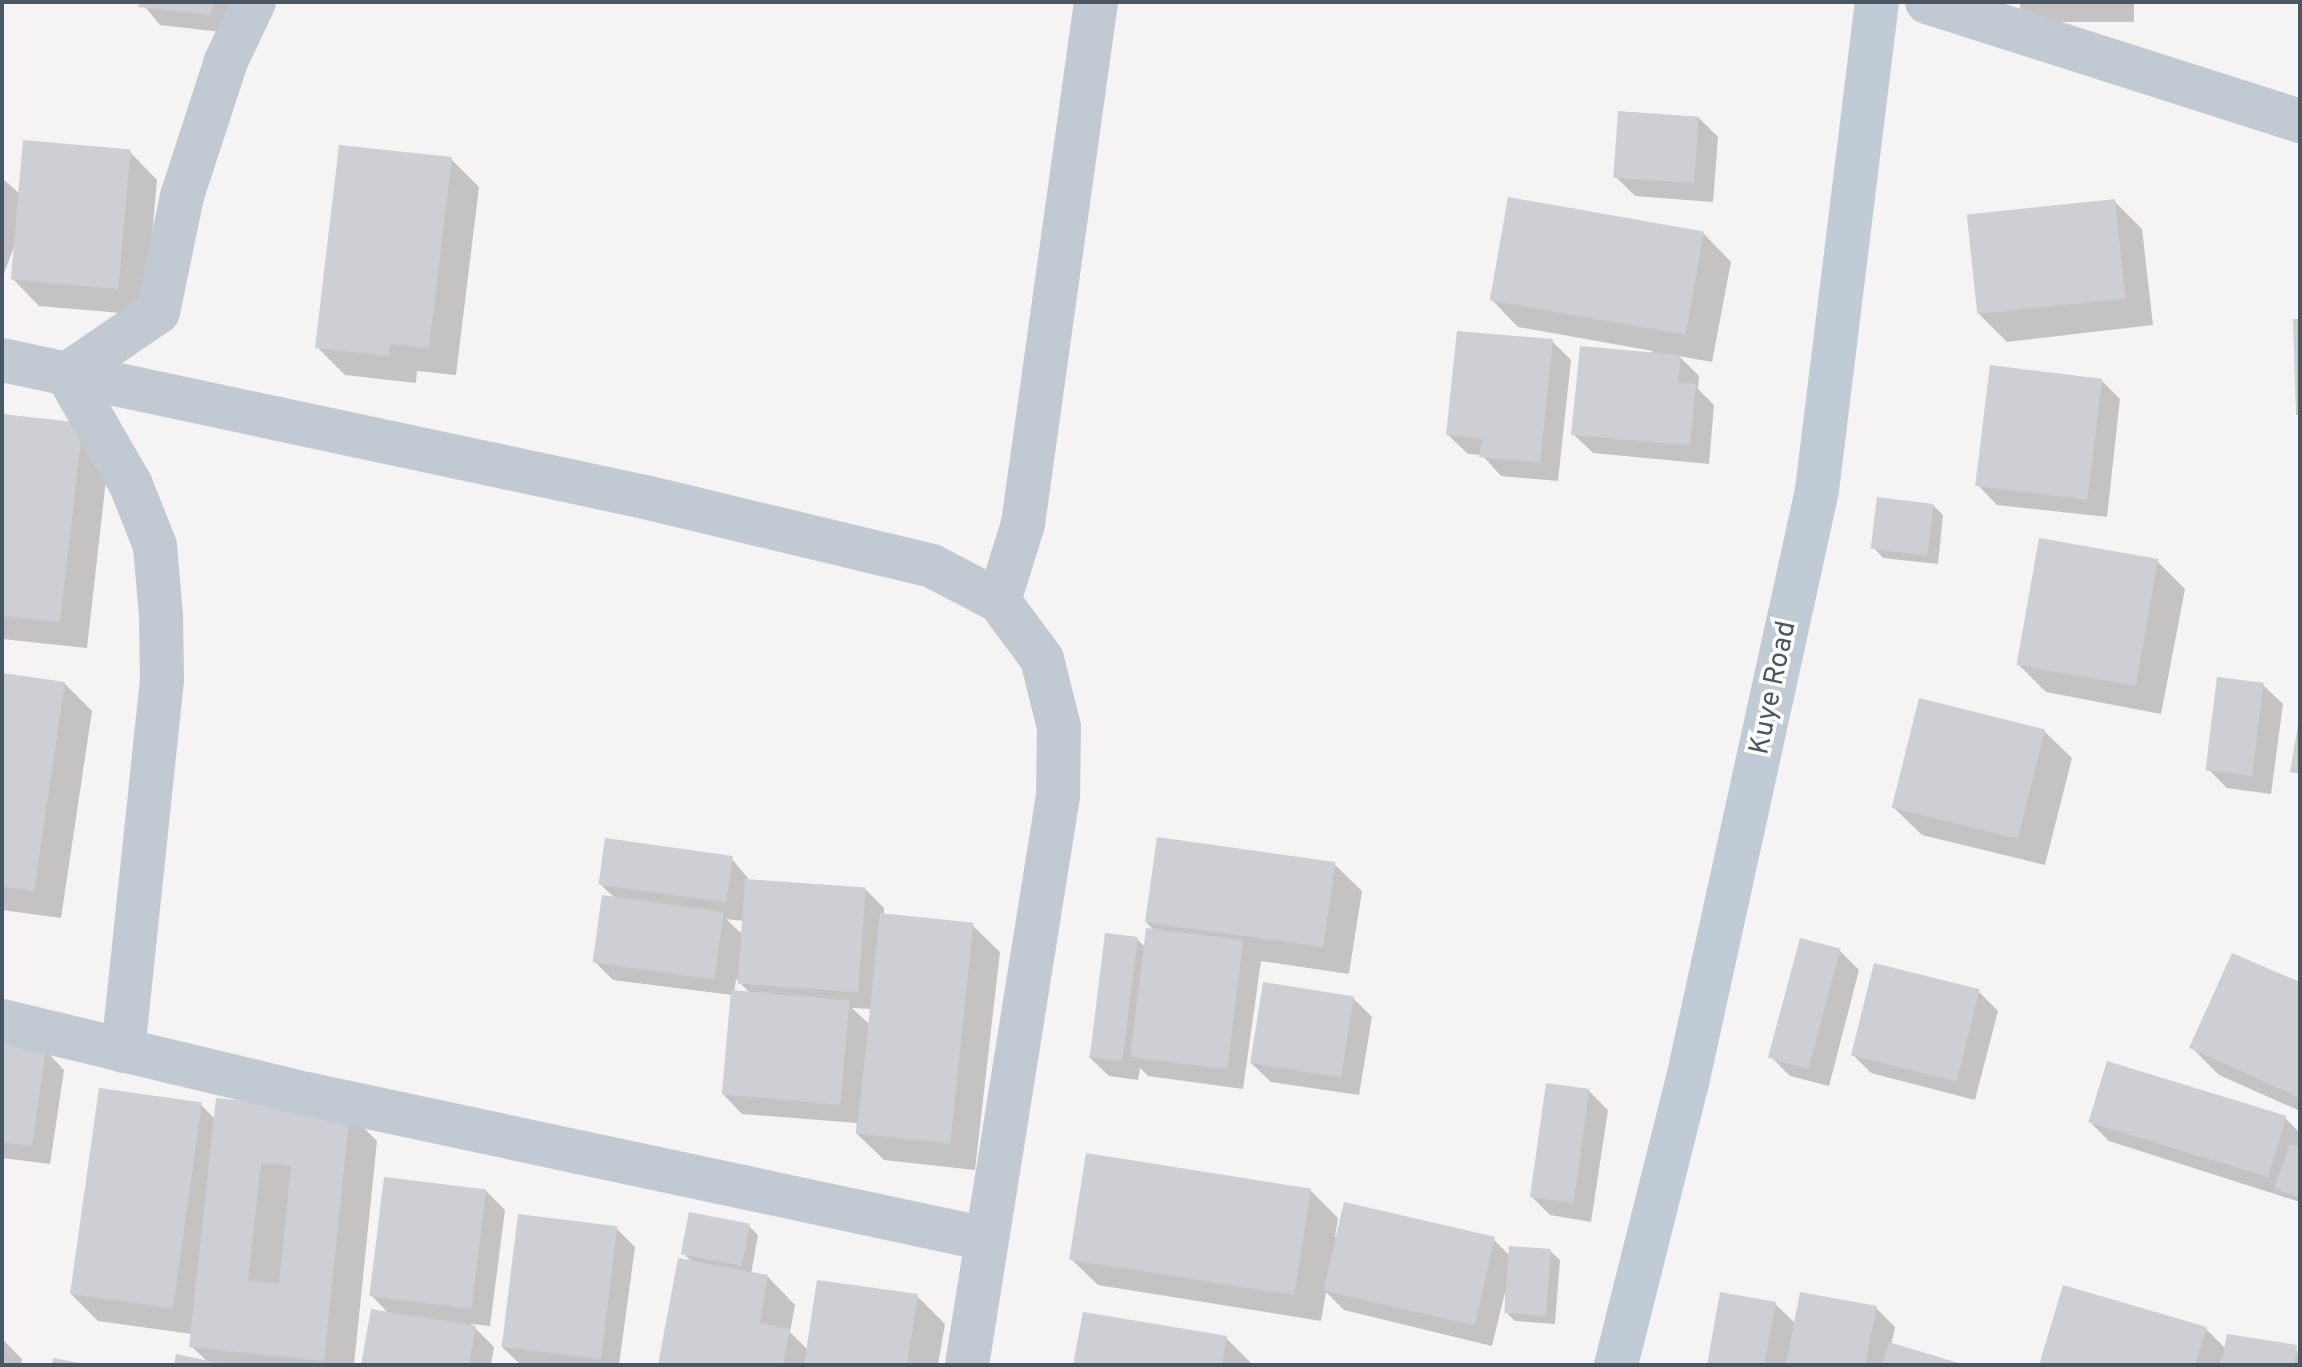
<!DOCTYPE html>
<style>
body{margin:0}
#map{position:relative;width:2302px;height:1367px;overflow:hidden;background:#f5f3f3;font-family:Overpass,sans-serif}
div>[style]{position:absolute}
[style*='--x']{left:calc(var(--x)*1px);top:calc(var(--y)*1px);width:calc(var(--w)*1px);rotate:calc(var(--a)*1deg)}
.shadow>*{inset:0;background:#0003;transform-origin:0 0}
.building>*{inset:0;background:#cdcfd5;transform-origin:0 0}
.street>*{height:44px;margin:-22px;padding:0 22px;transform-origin:22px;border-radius:22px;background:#c1cad2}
.secondary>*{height:44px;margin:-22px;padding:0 22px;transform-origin:22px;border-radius:22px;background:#c1cbd6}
span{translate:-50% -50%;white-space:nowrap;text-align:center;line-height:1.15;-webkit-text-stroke:7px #fff;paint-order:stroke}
.street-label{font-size:28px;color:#4a5661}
.frame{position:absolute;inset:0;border:4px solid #4a5661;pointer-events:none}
</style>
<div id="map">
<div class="shadow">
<div style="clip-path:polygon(141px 2px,234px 2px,230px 33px,160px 25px)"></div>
<div style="left:2020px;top:2px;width:114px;height:20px"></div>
<div style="clip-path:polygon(1699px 118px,1718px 137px,1713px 202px,1635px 196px,1616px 177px)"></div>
<div style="clip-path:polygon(130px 152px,157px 180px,145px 315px,39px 306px,12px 278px,15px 244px,2px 279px,2px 178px,20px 194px)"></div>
<div style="clip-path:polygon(451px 159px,479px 187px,456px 375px,417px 371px,416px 383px,345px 375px,317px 347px)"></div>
<div style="clip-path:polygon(2114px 201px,2142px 229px,2153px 325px,2007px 342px,1979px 314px)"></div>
<div style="clip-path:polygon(1704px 234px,1731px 262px,1712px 362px,1679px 356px,1699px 376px,1698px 389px,1714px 405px,1709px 464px,1593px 453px,1573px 434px,1653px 351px,1518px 327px,1491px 299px)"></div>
<div style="clip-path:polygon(1552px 341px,1571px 360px,1558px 481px,1501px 476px,1482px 455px,1468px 454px,1448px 435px)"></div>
<div style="clip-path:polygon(2101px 380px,2120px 399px,2107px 517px,1997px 505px,1978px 485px)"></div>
<div style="clip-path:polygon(2px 416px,82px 425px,109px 453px,87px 648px,2px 639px)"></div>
<div style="clip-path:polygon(1934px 506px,1943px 515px,1938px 564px,1883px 558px,1874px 548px)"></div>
<div style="clip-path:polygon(2157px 561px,2185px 589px,2161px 714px,2046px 692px,2018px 664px)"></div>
<div style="clip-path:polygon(2px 675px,64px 683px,92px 711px,61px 918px,2px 910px)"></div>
<div style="clip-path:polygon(2263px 685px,2283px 704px,2271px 794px,2227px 788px,2208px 769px)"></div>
<div style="clip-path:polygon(2044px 731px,2072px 758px,2045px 865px,1922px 835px,1894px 808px)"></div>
<div style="clip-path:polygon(evenodd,732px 859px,751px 882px,865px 889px,884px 908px,884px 916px,972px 925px,1000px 952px,975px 1170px,884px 1160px,856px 1133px,857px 1123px,742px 1114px,723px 1094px,733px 995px,613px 980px,594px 961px,616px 899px,600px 884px,732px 859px,726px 919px,744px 921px,743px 935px,726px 919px,732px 859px,736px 979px,751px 994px,734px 993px,736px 979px,732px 859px,852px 1008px,871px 1009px,869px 1024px,852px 1008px)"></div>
<div style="clip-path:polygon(1334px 864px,1362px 891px,1349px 974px,1261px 961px,1243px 1089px,1148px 1076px,1140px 1068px,1138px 1080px,1109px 1076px,1089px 1057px,1137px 939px,1145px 947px,1155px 931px,1146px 922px)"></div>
<div style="clip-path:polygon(1840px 951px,1859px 970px,1829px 1086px,1790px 1076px,1771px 1057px)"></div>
<div style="clip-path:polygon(2300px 985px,2300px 1111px,2219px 1075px,2191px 1047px)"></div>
<div style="clip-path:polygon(1979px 992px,1998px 1011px,1975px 1100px,1871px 1073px,1852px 1054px)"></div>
<div style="clip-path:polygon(1353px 998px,1372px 1017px,1359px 1095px,1271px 1082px,1251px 1063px)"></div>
<div style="clip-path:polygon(2px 1045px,45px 1050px,64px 1070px,50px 1164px,2px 1158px)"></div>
<div style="clip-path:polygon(1589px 1091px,1608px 1110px,1591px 1222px,1550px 1215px,1531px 1196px)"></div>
<div style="clip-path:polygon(201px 1105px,215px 1119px,349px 1113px,377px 1141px,354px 1365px,176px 1365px,208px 1362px,191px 1346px,192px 1334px,98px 1321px,70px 1293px)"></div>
<div style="clip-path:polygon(2285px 1118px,2300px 1133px,2300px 1202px,2109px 1141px,2090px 1122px)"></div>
<div style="clip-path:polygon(485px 1190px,505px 1210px,490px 1326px,471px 1324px,494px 1347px,491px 1365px,363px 1365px,389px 1314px,371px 1295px)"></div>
<div style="clip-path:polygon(1310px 1190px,1338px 1218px,1335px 1237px,1494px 1240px,1510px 1256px,1550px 1251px,1560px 1260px,1555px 1324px,1515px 1321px,1506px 1312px,1505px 1292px,1492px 1346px,1344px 1310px,1326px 1292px,1321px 1321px,1098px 1285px,1070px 1258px)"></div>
<div style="clip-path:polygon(749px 1226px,758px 1235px,751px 1274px,768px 1277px,795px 1305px,790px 1332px,808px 1350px,917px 1296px,945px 1324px,938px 1365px,660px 1365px,693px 1263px,683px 1253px)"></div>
<div style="clip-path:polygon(616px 1228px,635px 1247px,619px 1365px,521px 1365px,502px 1347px)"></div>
<div style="clip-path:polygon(1775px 1304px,1796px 1324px,1876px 1308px,1895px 1327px,1891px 1345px,1957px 1365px,1709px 1365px)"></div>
<div style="clip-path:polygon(2206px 1329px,2226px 1349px,2296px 1347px,2300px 1365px,2223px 1365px,2222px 1359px,2220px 1365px,2041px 1365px)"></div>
<div style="clip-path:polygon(1226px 1338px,1253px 1365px,1076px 1365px)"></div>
<div style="clip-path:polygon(2px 1339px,22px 1359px,21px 1365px,2px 1365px)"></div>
</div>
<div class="building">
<div style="clip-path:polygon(139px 2px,213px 2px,211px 15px,138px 7px)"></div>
<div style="left:1618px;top:111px;width:81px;height:67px;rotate:4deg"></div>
<div style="left:23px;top:140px;width:108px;height:140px;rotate:5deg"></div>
<div style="clip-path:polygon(339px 145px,452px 157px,429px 348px,390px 344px,389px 356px,315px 348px)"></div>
<div style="left:1508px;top:197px;width:199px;height:105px;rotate:10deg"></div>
<div style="left:2115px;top:199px;width:100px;height:149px;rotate:84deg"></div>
<div style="clip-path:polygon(2293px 319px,2300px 319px,2300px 415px,2296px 415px)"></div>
<div style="clip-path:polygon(1457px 331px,1553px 339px,1540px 463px,1479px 457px,1482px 439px,1446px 435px)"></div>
<div style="clip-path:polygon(1580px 346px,1681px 355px,1678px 382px,1696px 384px,1690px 445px,1571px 435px)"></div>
<div style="left:1990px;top:365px;width:113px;height:122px;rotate:7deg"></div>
<div style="clip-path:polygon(2px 414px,83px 423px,60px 622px,2px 616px)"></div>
<div style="left:1877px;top:497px;width:57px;height:52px;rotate:7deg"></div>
<div style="left:2039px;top:538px;width:121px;height:129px;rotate:10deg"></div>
<div style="clip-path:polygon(2px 673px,65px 682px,34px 891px,2px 887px)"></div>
<div style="left:2217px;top:677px;width:47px;height:94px;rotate:7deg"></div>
<div style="left:1919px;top:698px;width:130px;height:113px;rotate:14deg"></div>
<div style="clip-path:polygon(2298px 725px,2300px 725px,2300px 774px,2290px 772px)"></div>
<div style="left:1157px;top:837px;width:180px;height:86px;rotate:8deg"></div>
<div style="left:605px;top:838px;width:129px;height:47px;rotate:8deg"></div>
<div style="left:745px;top:879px;width:121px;height:105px;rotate:4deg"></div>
<div style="left:602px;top:895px;width:123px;height:68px;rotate:8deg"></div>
<div style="left:880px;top:913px;width:94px;height:222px;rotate:6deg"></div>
<div style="left:1146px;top:928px;width:98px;height:130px;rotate:7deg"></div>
<div style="left:1105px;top:933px;width:33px;height:125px;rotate:7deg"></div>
<div style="left:1800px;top:938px;width:42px;height:124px;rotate:15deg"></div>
<div style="clip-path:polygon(2232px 953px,2300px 982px,2300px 1098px,2189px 1048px)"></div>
<div style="left:1874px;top:963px;width:109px;height:95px;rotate:14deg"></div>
<div style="left:1263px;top:982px;width:92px;height:82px;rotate:9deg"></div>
<div style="left:731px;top:990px;width:119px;height:105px;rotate:5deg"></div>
<div style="clip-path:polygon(2px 1043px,46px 1048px,32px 1146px,2px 1142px)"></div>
<div style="left:2107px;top:1061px;width:188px;height:64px;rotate:17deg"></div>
<div style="left:1546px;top:1083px;width:44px;height:115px;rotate:8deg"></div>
<div style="left:99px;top:1088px;width:104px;height:208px;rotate:8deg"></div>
<div style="clip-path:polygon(evenodd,216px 1098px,350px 1111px,324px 1361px,189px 1347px,216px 1098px,261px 1163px,291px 1166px,279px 1284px,248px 1281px,261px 1163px)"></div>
<div style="clip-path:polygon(2290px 1144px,2300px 1148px,2300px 1198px,2274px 1188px)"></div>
<div style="left:1086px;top:1153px;width:228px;height:108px;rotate:9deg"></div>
<div style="left:384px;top:1177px;width:103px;height:120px;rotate:7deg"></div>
<div style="left:1344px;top:1202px;width:155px;height:91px;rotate:13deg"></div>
<div style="left:689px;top:1212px;width:62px;height:43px;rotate:11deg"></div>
<div style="left:518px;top:1214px;width:100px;height:134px;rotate:7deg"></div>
<div style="left:1509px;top:1246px;width:42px;height:67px;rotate:4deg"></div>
<div style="clip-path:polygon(678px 1258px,768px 1275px,760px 1323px,790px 1329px,783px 1365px,658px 1365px)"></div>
<div style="clip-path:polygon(817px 1280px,918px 1294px,907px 1365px,804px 1365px)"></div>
<div style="clip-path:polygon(2063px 1285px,2207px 1327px,2195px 1365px,2039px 1365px)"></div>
<div style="clip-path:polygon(1720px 1292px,1776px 1302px,1764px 1365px,1707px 1365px)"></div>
<div style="clip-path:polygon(1800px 1292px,1877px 1306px,1865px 1365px,1786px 1365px)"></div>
<div style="clip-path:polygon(371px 1309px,476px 1326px,469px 1365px,361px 1365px)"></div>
<div style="clip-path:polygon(1083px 1312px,1227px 1336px,1222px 1365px,1073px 1365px)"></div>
<div style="clip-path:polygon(2227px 1334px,2297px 1345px,2294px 1365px,2221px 1365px)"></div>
<div style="clip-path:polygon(1889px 1342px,1962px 1364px,1962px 1365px,1882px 1365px)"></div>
<div style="clip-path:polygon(176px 1354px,224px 1364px,224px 1365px,174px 1365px)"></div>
<div style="clip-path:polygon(53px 1358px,80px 1363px,79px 1365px,52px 1365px)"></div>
</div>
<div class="street">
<div style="--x:1927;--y:2;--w:392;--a:17.7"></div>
<div style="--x:2;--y:360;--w:657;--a:12.03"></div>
<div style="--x:645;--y:497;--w:295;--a:13.5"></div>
<div style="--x:932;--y:566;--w:76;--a:27.6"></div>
<div style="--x:999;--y:601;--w:72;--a:53.4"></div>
<div style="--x:1042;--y:659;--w:70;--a:76"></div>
<div style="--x:1059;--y:727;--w:69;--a:90.8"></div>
<div style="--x:1058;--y:796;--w:576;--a:99.09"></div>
<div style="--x:999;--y:601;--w:81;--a:-72.7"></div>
<div style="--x:1023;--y:524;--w:527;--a:-82.04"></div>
<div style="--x:2;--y:1021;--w:314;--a:13.5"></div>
<div style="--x:307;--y:1094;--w:694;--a:12.05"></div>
<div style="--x:123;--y:1051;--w:374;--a:-84"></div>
<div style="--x:162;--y:679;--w:63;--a:-90.9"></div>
<div style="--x:161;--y:616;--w:70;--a:-94.9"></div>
<div style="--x:155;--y:546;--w:66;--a:-111.5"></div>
<div style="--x:131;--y:485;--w:128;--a:-120"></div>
<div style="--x:67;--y:374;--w:110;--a:-34.3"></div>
<div style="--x:158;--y:312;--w:118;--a:-78.3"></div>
<div style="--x:182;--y:196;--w:142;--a:-71.9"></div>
<div style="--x:226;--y:61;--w:65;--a:-64.6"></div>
</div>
<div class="secondary">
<div style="--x:1616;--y:1365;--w:291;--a:-75.9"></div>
<div style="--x:1687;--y:1083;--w:607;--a:-77.63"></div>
<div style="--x:1817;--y:490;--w:492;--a:-83"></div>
</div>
<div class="street-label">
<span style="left:1774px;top:688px;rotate:-78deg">Kuye Road</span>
</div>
<div class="frame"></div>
</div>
